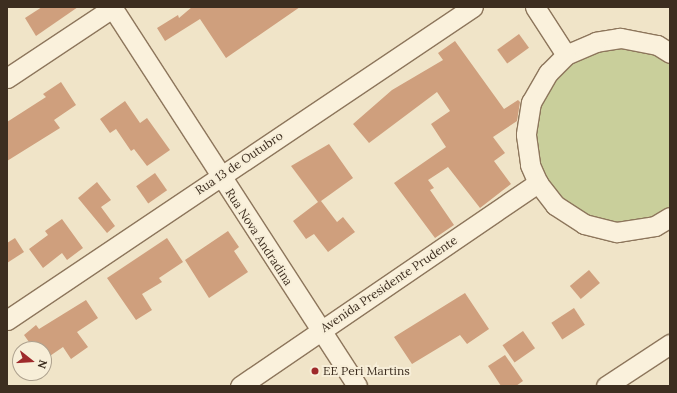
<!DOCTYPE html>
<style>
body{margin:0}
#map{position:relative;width:677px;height:393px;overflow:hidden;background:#f0e4c8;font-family:Lora,serif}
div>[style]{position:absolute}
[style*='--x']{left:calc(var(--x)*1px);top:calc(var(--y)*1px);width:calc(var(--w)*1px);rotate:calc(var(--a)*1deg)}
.green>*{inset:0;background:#c9cf9b}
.building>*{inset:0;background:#cf9f7d;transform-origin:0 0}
.roads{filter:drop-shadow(1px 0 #8d765c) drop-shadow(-1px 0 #8d765c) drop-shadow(0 1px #8d765c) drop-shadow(0 -1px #8d765c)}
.minor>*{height:19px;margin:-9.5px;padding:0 9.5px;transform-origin:9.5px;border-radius:9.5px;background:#faf1dc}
.dots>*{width:11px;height:11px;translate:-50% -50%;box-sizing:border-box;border:2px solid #f7eed8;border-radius:50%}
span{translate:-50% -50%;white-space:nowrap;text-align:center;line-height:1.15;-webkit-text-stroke:4px #f7eed8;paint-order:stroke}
.street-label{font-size:12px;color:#3d2e20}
.poi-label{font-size:12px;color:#3d2e20}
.left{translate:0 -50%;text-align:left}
.frame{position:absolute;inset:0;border:8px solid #3d2e20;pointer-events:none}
.north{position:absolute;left:12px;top:341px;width:40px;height:40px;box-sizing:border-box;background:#f7eed8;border:1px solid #ada18e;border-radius:50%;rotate:107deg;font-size:11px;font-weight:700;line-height:16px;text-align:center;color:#3d2e20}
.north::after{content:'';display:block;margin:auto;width:14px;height:18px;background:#9e2a2b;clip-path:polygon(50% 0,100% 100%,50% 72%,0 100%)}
</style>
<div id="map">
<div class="green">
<div style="clip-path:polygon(620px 46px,654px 52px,670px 62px,670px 209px,653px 219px,617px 224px,586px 217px,560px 199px,544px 179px,537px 163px,533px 135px,539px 104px,554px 77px,570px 61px,598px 49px)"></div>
</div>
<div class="building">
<div style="clip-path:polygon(42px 7px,78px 7px,36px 36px,25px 18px)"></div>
<div style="clip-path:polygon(192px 7px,300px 7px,226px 58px,200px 19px,165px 41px,157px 28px,178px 15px,179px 18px)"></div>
<div style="left:519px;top:34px;width:17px;height:27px;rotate:54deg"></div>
<div style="clip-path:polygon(455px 41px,504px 109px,518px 100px,520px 102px,517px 121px,493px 137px,505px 153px,494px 161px,511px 184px,480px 208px,448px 167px,428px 180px,434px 188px,430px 190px,454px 225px,435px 238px,394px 183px,446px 147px,431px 124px,450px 111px,437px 92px,369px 143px,353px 124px,392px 90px,443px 60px,438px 53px)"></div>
<div style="clip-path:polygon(61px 82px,76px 105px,54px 120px,60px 128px,7px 161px,7px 122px,46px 97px,43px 94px)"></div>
<div style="clip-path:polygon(125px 101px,140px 123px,147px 118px,170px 150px,147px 166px,134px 149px,131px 151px,116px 129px,110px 133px,100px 119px)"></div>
<div style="clip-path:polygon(329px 144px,353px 178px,321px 201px,337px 222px,343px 217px,355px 232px,328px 252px,314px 234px,306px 239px,293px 221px,318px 202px,291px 166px)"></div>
<div style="left:155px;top:173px;width:21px;height:23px;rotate:55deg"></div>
<div style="clip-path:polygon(97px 182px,111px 200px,101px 207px,115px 226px,107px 233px,78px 198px)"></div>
<div style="clip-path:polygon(62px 219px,83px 248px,67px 260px,62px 253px,43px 268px,29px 249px,48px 235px,45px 231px)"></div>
<div style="clip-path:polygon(228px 231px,239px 247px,234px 251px,248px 272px,209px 298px,185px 260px)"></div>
<div style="clip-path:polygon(15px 238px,24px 252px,7px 263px,7px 243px)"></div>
<div style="clip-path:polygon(167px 238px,183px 262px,159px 278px,162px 282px,142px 294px,152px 310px,136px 320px,107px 278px)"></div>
<div style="left:589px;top:270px;width:17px;height:25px;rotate:50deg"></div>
<div style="clip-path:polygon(465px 293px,489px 329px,467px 344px,460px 335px,412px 364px,394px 337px)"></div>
<div style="clip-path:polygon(86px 300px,98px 318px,77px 332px,88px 347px,71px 359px,63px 347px,44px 360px,44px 349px,34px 349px,24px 335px,36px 325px,39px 329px)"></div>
<div style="left:574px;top:308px;width:20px;height:27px;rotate:57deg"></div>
<div style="left:523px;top:331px;width:21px;height:25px;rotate:55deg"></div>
<div style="clip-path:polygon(505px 355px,523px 381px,516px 386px,501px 386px,488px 366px)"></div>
</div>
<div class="roads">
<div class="minor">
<div style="--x:112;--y:7;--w:451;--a:57.1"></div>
<div style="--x:535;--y:7;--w:57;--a:57.1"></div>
<div style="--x:670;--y:53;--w:15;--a:-148"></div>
<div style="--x:657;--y:45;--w:38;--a:-169"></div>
<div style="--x:620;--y:38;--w:24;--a:171"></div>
<div style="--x:596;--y:42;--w:33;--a:157"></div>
<div style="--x:566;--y:55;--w:25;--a:135"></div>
<div style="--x:548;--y:73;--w:34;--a:120"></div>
<div style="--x:531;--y:102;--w:33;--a:99"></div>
<div style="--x:526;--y:135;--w:30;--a:82"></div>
<div style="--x:530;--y:165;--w:20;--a:66"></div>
<div style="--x:538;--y:183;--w:28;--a:52"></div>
<div style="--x:555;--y:205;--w:35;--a:33"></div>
<div style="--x:584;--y:224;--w:34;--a:14"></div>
<div style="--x:617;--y:232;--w:38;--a:-9"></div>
<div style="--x:655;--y:226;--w:17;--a:-31"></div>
<div style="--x:7;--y:78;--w:128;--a:-33.6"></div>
<div style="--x:7;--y:320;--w:561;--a:-33.89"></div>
<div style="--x:240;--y:386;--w:361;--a:-34.3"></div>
<div style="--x:606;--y:386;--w:77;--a:-33.3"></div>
</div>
</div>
<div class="dots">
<div style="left:315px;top:371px;background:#9e2a2b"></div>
</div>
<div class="street-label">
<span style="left:239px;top:163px;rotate:-34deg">Rua 13 de Outubro</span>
<span style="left:259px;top:237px;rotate:57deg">Rua Nova Andradina</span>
<span style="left:389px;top:284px;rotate:-34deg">Avenida Presidente Prudente</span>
</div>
<div class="poi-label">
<span class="left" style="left:323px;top:371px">EE Peri Martins</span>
</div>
<div class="frame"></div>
<div class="north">N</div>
</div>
